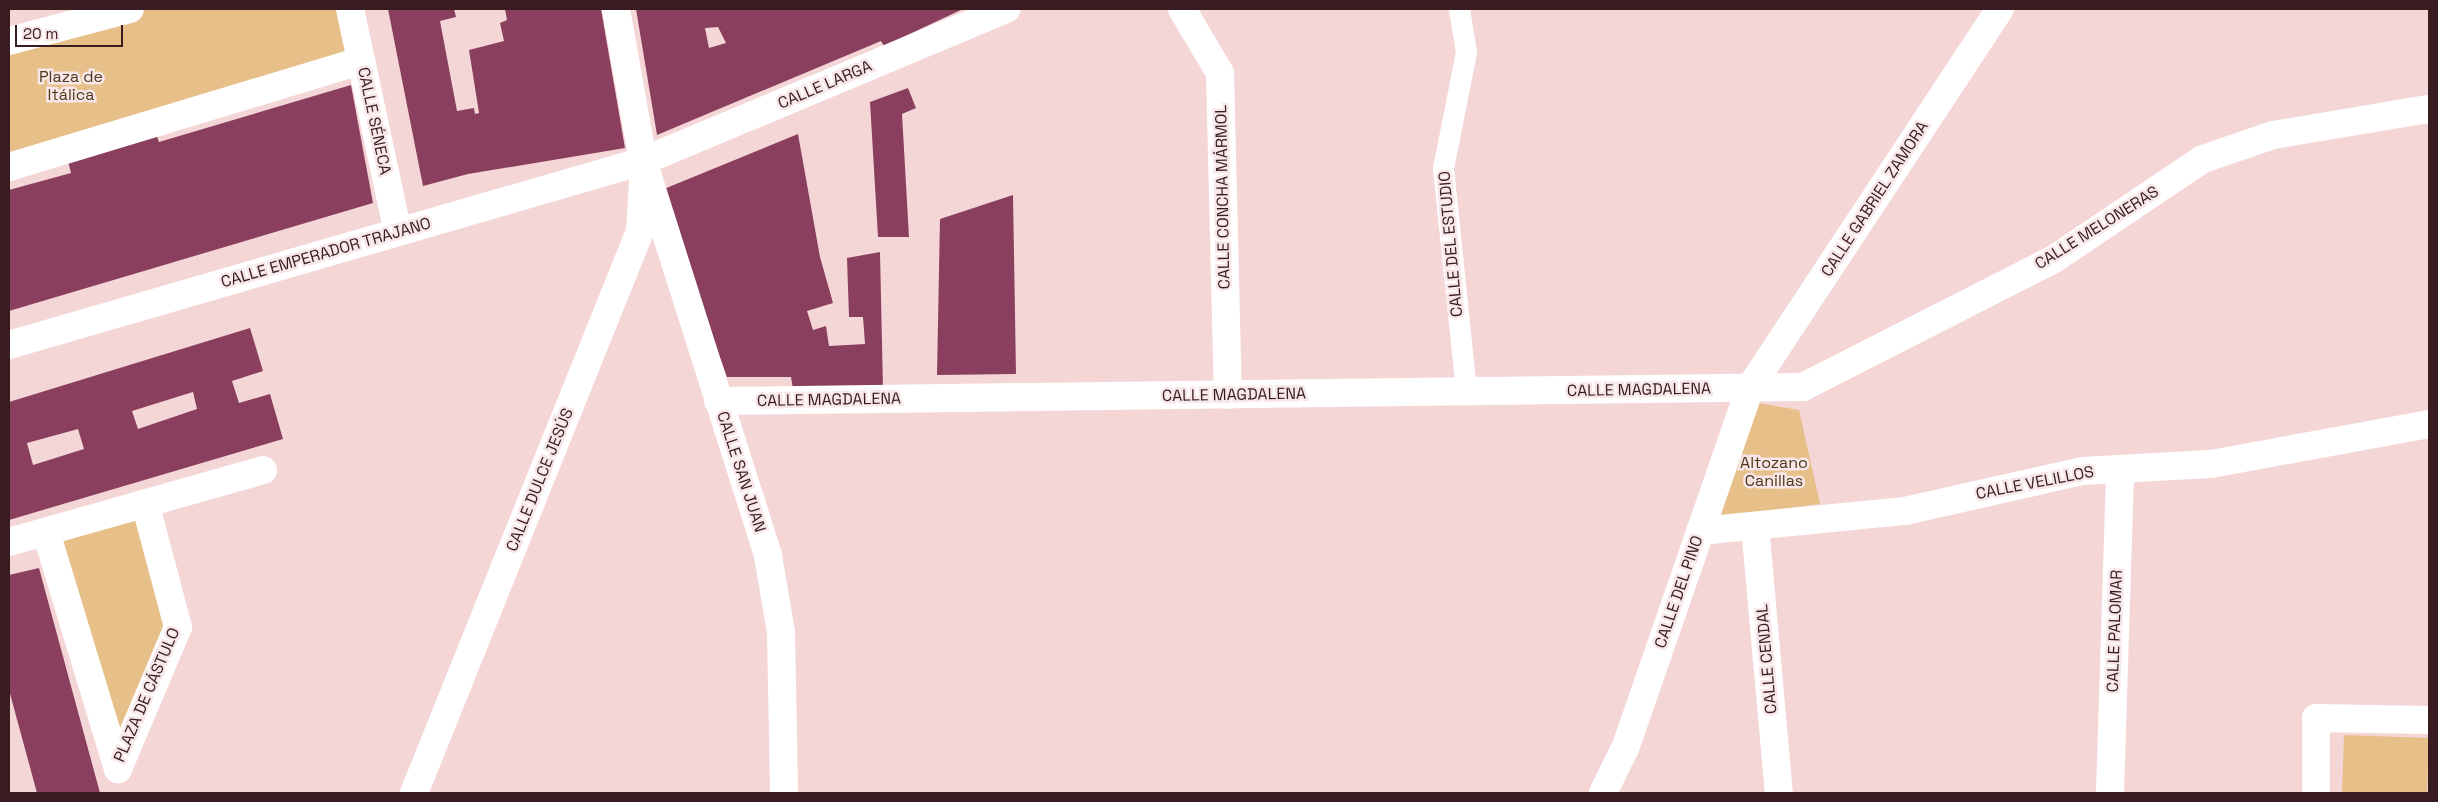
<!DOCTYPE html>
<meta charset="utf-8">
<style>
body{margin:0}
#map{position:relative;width:2438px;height:802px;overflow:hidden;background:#f5d6d7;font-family:"Space Grotesk",sans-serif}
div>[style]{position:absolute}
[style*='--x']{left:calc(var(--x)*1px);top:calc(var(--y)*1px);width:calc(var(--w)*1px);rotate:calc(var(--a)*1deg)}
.green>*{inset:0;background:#e7bf89;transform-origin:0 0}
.building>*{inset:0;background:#8a3f5f}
.pedestrian>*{height:21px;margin:-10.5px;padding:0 10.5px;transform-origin:10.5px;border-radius:10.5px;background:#fff}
.minor>*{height:28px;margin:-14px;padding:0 14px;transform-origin:14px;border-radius:14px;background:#fff}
.tertiary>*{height:28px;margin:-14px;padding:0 14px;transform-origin:14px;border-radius:14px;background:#fff}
span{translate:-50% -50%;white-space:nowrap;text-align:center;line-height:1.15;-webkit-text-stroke:5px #f7e7e8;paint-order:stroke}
.park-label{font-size:16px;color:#4e3819}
.street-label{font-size:16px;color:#381c1f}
.frame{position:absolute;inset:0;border:10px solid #381c1f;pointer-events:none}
.scale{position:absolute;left:15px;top:25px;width:108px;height:22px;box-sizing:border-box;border:2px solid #381c1f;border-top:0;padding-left:6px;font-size:15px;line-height:18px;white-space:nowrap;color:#381c1f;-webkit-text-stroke:4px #f7e7e8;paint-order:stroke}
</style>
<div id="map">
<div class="green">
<div style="clip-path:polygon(130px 9px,350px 9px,361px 61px,9px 167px,9px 41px)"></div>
<div style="clip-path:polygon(1758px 403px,1799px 410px,1820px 504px,1718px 517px)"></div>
<div style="clip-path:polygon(138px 513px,168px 628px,118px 742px,54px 537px)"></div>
<div style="left:2344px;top:735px;width:85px;height:58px;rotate:2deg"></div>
</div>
<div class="building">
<div style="clip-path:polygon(388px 9px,454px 9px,456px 17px,440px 21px,457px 111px,474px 108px,475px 114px,479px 113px,469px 50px,504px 41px,500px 23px,507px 20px,505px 9px,601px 9px,625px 148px,468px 174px,423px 186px)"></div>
<div style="clip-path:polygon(evenodd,636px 9px,963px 9px,884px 46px,881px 41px,657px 135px,636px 9px,718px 27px,726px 43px,709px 48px,705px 28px,718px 27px)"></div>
<div style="clip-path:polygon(351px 85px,373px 203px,9px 311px,9px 190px,71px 173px,67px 157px,155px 131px,159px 142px)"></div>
<div style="clip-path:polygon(908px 88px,916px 108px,902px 114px,909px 237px,878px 237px,870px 102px)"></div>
<div style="clip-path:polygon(798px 134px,820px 257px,833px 303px,807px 311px,813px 330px,826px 326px,829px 346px,865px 344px,863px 317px,849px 317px,847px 258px,880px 252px,883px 389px,794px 395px,791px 377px,727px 377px,703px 310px,664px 189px)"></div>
<div style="clip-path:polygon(1013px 195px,1016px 374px,937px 375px,940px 219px)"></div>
<div style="clip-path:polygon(evenodd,250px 328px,263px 371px,232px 381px,239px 403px,270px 394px,283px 439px,9px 520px,9px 402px,250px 328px,193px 392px,197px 409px,138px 429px,132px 411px,193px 392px,250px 328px,78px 429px,84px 449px,33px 465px,27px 443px,78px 429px)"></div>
<div style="clip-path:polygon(39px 568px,100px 793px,37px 793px,9px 690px,9px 575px)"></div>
</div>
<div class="pedestrian">
<div style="--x:1459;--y:9;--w:44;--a:80.8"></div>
<div style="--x:1466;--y:52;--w:118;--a:101.2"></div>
<div style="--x:1443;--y:168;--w:225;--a:84.1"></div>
</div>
<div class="minor">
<div style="--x:350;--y:9;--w:228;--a:77.9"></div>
<div style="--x:1182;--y:9;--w:74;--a:59.3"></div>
<div style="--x:1220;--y:73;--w:322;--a:88.6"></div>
<div style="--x:9;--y:41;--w:125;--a:-14.8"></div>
<div style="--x:9;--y:167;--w:368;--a:-16.8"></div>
<div style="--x:718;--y:401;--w:1085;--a:-0.74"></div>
<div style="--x:1803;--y:387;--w:282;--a:-27"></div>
<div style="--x:2054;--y:259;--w:179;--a:-33.9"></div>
<div style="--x:2203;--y:159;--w:74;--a:-18.9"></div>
<div style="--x:2273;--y:135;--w:158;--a:-9.5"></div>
<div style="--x:1755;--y:526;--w:268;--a:84.9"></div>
<div style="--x:1700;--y:531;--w:206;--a:-5.6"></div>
<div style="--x:1905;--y:511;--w:181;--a:-12.7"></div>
<div style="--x:2082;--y:471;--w:129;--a:-3.1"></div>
<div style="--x:2211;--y:464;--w:222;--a:-10.4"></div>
<div style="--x:46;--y:532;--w:248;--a:73.1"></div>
<div style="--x:118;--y:769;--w:154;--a:-67.1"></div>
<div style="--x:178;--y:627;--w:128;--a:-104.9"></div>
<div style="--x:9;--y:542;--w:264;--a:-15.8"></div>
<div style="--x:2110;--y:793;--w:324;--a:-88.2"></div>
<div style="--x:2316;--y:793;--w:75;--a:-90"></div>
<div style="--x:2316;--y:718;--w:113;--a:1"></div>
</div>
<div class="tertiary">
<div style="--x:616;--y:9;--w:154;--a:79.9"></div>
<div style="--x:643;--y:161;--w:414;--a:72.4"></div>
<div style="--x:768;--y:556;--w:77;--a:80.3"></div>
<div style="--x:781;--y:632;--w:161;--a:88.9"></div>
<div style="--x:9;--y:345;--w:660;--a:-16.18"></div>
<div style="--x:643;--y:161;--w:394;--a:-22.7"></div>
<div style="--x:414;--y:793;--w:606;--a:-68.09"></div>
<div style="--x:640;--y:231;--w:51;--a:-86.6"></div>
<div style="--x:1603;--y:793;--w:52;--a:-63.9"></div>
<div style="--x:1626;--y:746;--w:379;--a:-70.9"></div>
<div style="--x:1750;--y:388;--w:454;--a:-56.6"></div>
</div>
<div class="park-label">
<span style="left:71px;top:86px">Plaza de<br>Itálica</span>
<span style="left:1774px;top:472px">Altozano<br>Canillas</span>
</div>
<div class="street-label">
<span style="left:825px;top:85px;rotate:-23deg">CALLE LARGA</span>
<span style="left:374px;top:121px;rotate:78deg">CALLE SÉNECA</span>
<span style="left:1223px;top:197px;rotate:-91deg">CALLE CONCHA MÁRMOL</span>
<span style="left:1875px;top:199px;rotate:-57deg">CALLE GABRIEL ZAMORA</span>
<span style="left:2097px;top:228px;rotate:-32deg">CALLE MELONERAS</span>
<span style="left:1451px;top:244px;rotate:-95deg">CALLE DEL ESTUDIO</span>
<span style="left:326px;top:253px;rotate:-16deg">CALLE EMPERADOR TRAJANO</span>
<span style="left:1639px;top:390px;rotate:-1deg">CALLE MAGDALENA</span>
<span style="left:1234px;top:395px;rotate:-1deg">CALLE MAGDALENA</span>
<span style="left:829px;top:400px;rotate:-1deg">CALLE MAGDALENA</span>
<span style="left:741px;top:472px;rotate:72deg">CALLE SAN JUAN</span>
<span style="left:540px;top:480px;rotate:-68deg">CALLE DULCE JESÚS</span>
<span style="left:2035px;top:483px;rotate:-11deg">CALLE VELILLOS</span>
<span style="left:1679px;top:592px;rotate:-71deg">CALLE DEL PINO</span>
<span style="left:2115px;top:631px;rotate:-88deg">CALLE PALOMAR</span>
<span style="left:1767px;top:659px;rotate:-95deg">CALLE CENDAL</span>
<span style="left:147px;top:695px;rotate:-67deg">PLAZA DE CÁSTULO</span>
</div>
<div class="frame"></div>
<div class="scale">20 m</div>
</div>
